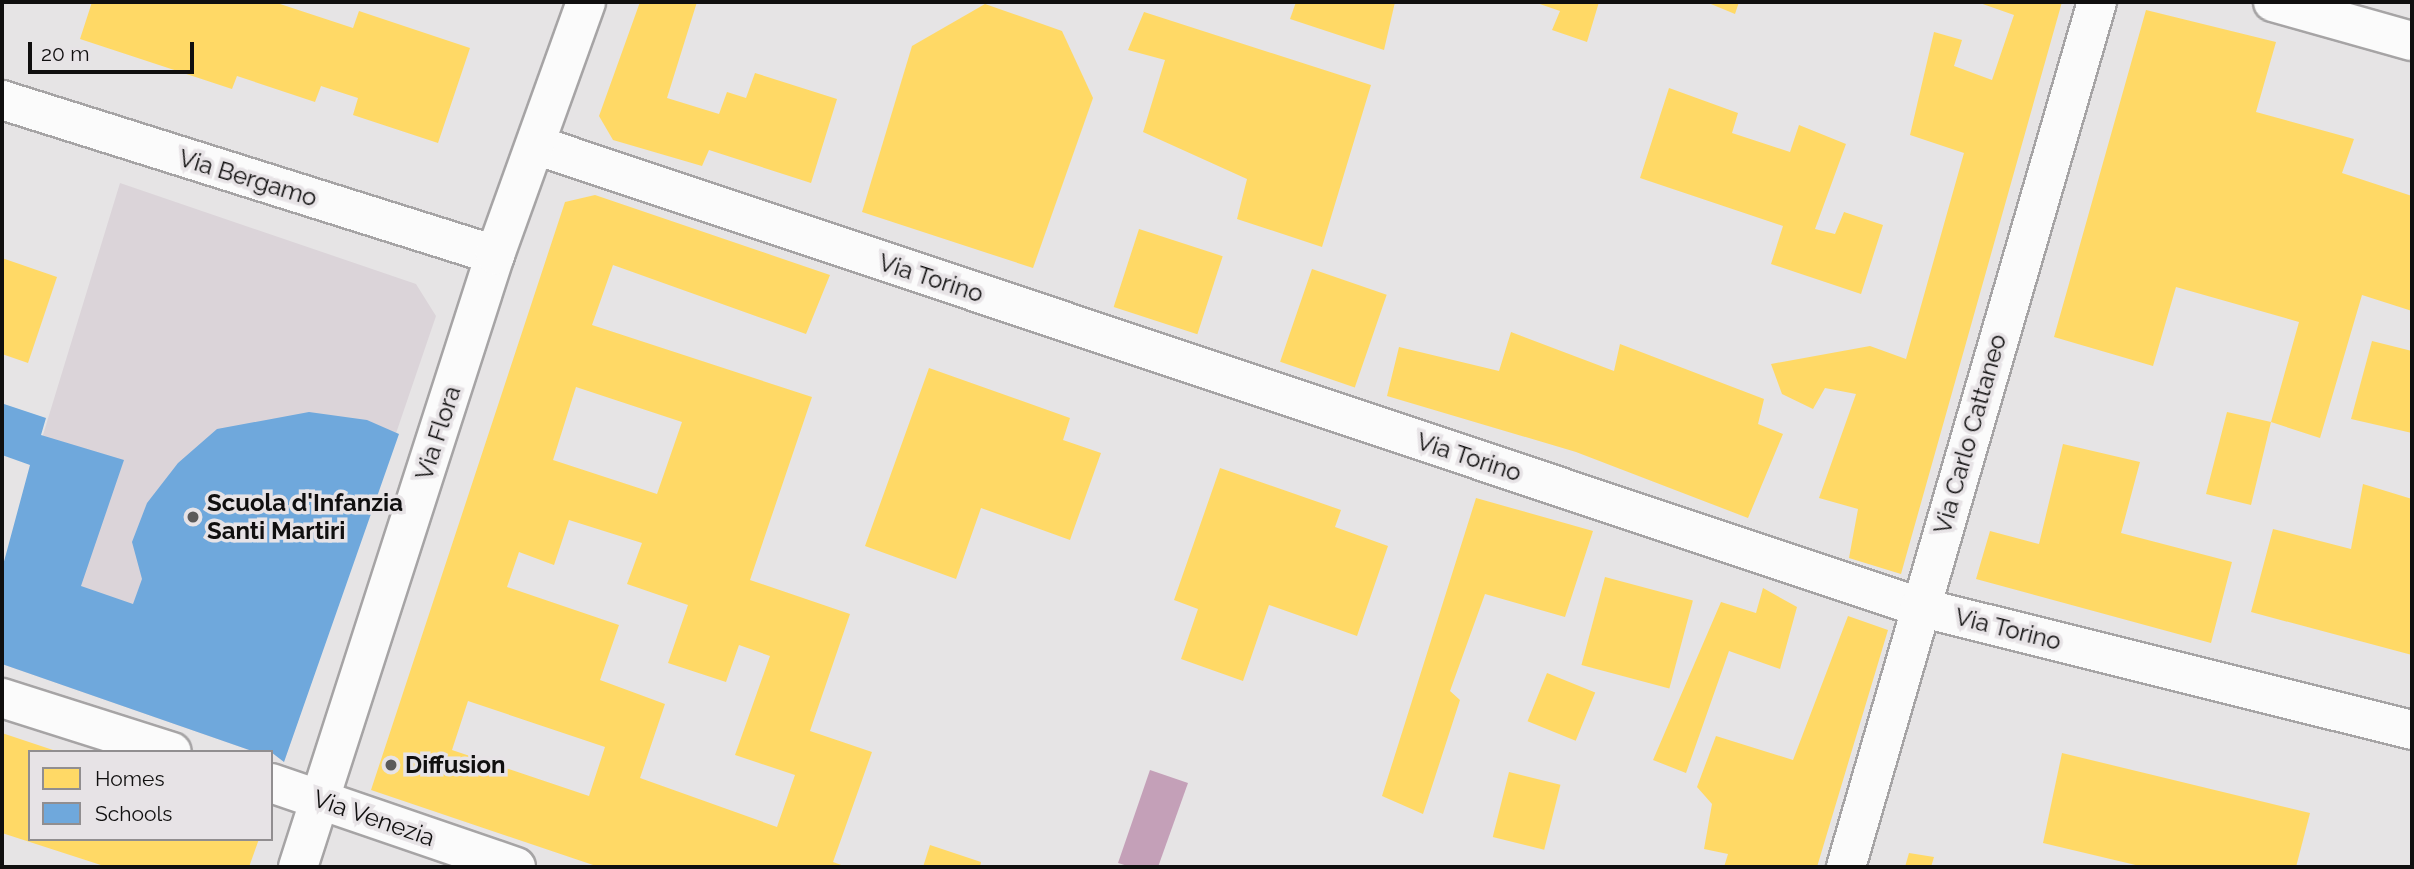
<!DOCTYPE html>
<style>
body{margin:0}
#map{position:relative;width:2414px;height:869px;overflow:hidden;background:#e6e4e5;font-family:Raleway,sans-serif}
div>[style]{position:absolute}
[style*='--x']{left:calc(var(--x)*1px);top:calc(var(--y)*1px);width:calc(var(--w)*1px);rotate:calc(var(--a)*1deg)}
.built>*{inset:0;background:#dbd4d9}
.water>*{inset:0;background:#c4a0b8}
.homes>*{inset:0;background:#ffd966;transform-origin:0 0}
.schools>*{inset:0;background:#6fa8dc}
.roads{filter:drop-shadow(2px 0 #a6a4a5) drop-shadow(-2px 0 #a6a4a5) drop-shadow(0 2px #a6a4a5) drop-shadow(0 -2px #a6a4a5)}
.street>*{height:38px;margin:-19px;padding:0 19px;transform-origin:19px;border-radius:19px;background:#fbfbfb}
.dots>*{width:19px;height:19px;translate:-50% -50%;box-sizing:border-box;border:4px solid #e7e3e6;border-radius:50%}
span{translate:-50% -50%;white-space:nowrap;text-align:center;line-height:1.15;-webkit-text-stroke:7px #e7e3e6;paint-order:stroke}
.street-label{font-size:24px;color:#100f0f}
.poi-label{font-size:24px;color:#100f0f;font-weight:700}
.left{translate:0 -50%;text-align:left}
.frame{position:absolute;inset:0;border:4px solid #100f0f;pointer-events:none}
.legend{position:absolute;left:28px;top:750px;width:245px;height:91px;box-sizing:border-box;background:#e7e3e6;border:2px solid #918e90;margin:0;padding:9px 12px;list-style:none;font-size:21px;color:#100f0f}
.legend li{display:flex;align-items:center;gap:14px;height:35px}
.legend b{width:35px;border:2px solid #918e90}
.scale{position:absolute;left:28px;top:42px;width:166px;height:32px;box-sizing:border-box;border:4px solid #100f0f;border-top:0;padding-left:9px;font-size:21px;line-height:24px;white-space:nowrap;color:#100f0f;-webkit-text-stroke:5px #e7e3e6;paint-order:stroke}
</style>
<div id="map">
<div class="built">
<div style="clip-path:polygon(120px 183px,416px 284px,436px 316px,284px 762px,271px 752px,255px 752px,2px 664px,2px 569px)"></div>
</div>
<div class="water">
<div style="clip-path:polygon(1150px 770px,1188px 783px,1158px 867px,1131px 867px,1118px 863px)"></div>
</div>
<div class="homes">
<div style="clip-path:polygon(92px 2px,274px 2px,353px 28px,359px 11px,470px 48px,438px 143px,353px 115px,358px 98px,321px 86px,315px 102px,237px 76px,232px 89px,80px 39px)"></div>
<div style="clip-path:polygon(640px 2px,697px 2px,667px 98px,719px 114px,727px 92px,746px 98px,755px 73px,837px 99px,811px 183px,709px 150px,702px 166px,613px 140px,599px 116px)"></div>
<div style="clip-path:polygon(1296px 2px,1395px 2px,1384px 50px,1290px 19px)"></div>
<div style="clip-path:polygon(1534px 2px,1599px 2px,1587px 42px,1552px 30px,1560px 11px)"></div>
<div style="clip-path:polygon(1706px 2px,1739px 2px,1735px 14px)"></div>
<div style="clip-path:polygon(1977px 2px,2062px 2px,1901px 574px,1849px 558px,1858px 509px,1819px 498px,1856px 394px,1825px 388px,1813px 409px,1782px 394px,1771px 364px,1870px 346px,1906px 359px,1964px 153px,1910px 135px,1934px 32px,1962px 40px,1954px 66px,1992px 80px,2014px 15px)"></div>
<div style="clip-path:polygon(985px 4px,1062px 31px,1093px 98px,1033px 268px,862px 212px,912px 46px)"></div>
<div style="clip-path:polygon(2146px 10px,2276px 42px,2256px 112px,2354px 139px,2342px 173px,2412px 196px,2412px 311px,2362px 295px,2320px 438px,2271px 422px,2251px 505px,2206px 494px,2227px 412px,2271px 422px,2299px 322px,2176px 287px,2153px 366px,2054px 337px)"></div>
<div style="clip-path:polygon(1144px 12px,1371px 85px,1322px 247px,1237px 219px,1247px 179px,1143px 132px,1165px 60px,1128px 50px)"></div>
<div style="clip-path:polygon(1669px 88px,1738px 113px,1732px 133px,1790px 152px,1799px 125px,1846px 144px,1815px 229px,1835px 234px,1844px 212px,1883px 225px,1861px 294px,1771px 264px,1783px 226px,1640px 178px)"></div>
<div style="clip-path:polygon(evenodd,595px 195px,830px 275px,806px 334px,613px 265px,592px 325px,812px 397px,750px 580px,850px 614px,810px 731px,872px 752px,833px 862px,847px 867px,599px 867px,371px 790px,565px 202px,595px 195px,576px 387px,682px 422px,657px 494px,553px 460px,576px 387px,595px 195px,569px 520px,642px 543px,627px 584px,688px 605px,668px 663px,726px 682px,739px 645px,770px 656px,735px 755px,795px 775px,777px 827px,640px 778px,665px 704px,600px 680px,619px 625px,507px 587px,519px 552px,554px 565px,569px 520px,595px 195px,468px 701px,605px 747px,589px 796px,452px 750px,468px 701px)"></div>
<div style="left:1139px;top:229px;width:88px;height:82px;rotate:18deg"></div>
<div style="clip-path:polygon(2px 258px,57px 277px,28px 363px,2px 354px)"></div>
<div style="left:1312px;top:269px;width:79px;height:98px;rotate:19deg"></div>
<div style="clip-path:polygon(1511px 332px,1614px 371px,1620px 344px,1764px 399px,1758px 424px,1783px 434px,1748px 518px,1576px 452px,1387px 396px,1399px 347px,1499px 371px)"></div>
<div style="clip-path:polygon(2372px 341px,2412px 351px,2412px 433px,2351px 419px)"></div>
<div style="clip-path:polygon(929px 368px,1070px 418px,1063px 440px,1101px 453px,1070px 540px,981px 508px,956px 579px,865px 546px)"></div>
<div style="clip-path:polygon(2063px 444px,2140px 462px,2121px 533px,2232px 562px,2211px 643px,1976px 579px,1990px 531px,2039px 544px)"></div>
<div style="clip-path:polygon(1220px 468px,1341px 510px,1335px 527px,1388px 546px,1357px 636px,1269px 605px,1243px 681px,1181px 659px,1198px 609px,1174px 600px)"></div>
<div style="clip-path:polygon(2363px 484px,2412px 499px,2412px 655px,2251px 612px,2273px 529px,2351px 549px)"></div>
<div style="clip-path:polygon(1476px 498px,1593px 531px,1565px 617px,1485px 594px,1450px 691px,1460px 700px,1423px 814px,1382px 796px)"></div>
<div style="left:1605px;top:577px;width:91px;height:91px;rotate:15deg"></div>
<div style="clip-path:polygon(1763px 588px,1797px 607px,1780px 669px,1729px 651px,1686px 773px,1653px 760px,1721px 602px,1756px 613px)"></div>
<div style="clip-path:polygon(1848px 616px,1888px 630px,1817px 867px,1724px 867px,1728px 854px,1704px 849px,1712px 804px,1697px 787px,1716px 736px,1793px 760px)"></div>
<div style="left:1547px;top:673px;width:52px;height:52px;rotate:22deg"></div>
<div style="clip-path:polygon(2px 733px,56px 751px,30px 752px,30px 839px,259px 839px,249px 867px,107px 867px,2px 833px)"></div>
<div style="clip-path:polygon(2062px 753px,2310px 813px,2296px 867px,2144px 867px,2043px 843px)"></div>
<div style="left:1509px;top:772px;width:53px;height:67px;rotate:14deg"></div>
<div style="clip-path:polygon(930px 845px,981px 862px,980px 867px,923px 867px)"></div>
<div style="clip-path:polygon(1909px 853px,1934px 857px,1931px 867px,1905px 867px)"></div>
</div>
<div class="schools">
<div style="clip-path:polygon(4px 404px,46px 418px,41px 435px,124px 460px,81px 586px,133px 604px,142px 579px,132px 542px,147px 503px,178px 463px,217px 429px,309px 412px,367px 420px,399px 434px,284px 762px,271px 752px,255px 752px,2px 664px,2px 569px,30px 465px,2px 455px)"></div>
</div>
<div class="roads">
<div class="street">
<div style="--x:2273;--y:2;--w:144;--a:15.7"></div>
<div style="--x:2;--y:100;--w:517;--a:17.45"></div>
<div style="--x:536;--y:145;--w:1458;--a:18.47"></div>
<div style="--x:1919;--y:607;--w:508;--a:14.01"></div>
<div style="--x:2;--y:698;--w:178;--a:17.6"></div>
<div style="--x:271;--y:783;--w:259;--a:18.9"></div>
<div style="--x:298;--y:867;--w:643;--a:-72.16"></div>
<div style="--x:495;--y:255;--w:269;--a:-70.2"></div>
<div style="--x:1846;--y:867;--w:901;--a:-73.82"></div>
</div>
</div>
<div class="dots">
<div style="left:193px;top:517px;background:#5b5a5a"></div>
<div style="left:391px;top:765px;background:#5b5a5a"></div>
</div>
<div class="street-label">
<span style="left:248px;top:178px;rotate:17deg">Via Bergamo</span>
<span style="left:931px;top:278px;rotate:18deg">Via Torino</span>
<span style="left:438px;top:433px;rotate:-72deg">Via Flora</span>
<span style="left:1970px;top:434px;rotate:-74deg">Via Carlo Cattaneo</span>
<span style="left:1469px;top:457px;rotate:18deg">Via Torino</span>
<span style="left:2008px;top:629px;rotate:14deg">Via Torino</span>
<span style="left:374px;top:818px;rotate:19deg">Via Venezia</span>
</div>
<div class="poi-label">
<span class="left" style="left:207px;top:517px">Scuola d'Infanzia<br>Santi Martiri</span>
<span class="left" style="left:405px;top:765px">Diffusion</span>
</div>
<div class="frame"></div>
<ul class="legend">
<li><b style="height:19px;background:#ffd966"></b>Homes</li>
<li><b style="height:19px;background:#6fa8dc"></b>Schools</li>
</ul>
<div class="scale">20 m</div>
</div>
